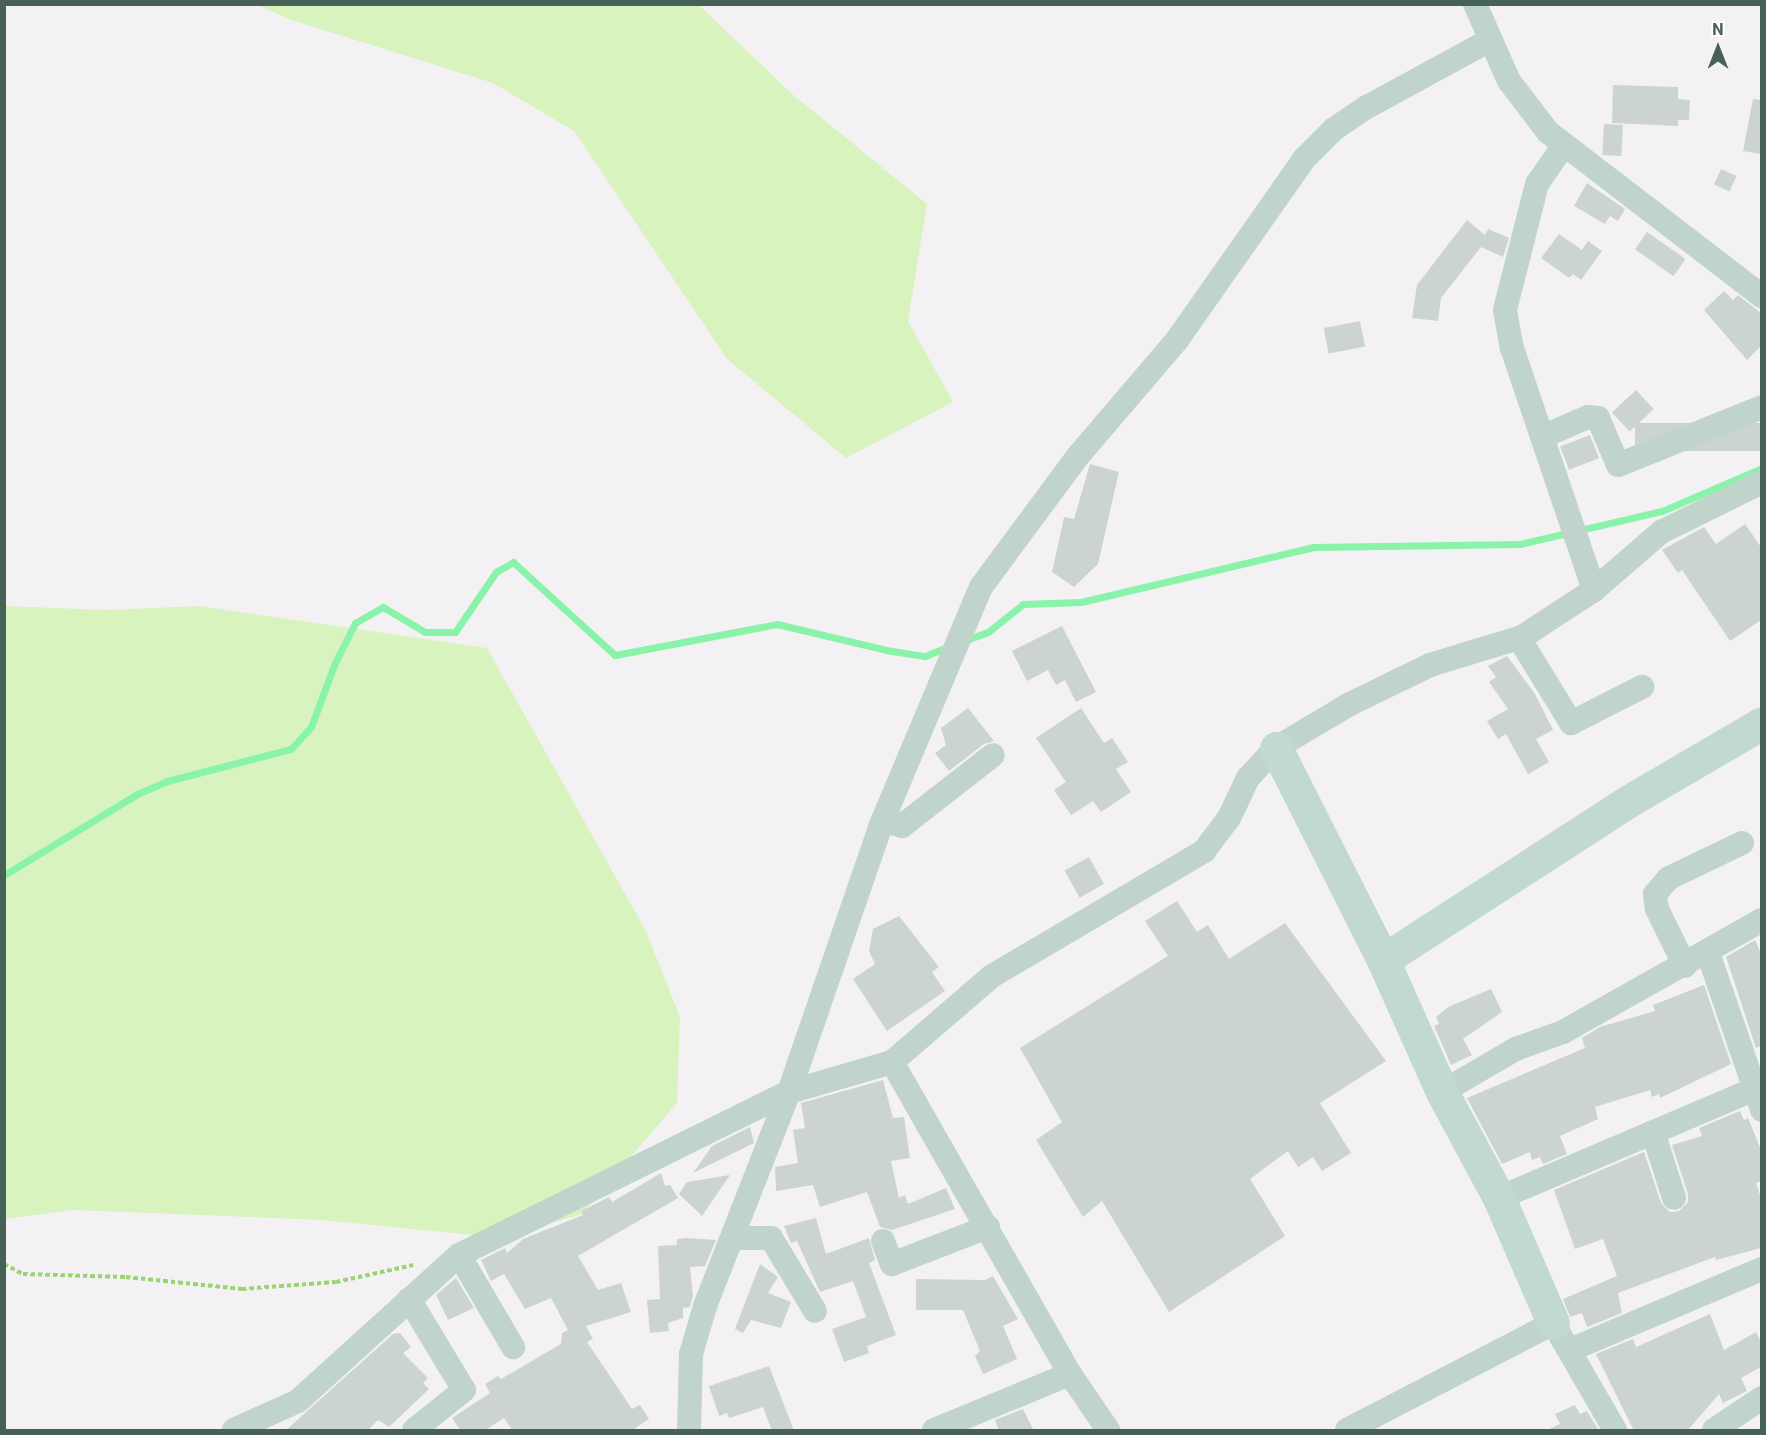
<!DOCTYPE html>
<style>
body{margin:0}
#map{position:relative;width:1766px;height:1435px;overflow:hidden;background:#f4f1f4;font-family:Roboto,sans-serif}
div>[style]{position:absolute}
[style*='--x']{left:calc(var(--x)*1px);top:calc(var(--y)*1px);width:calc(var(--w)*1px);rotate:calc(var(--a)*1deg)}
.green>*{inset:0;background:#d9f3be}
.stream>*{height:7px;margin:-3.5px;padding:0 3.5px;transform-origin:3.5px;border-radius:3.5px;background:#88f3a9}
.building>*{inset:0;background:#cbd4d1;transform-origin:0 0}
.path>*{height:4px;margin-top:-2px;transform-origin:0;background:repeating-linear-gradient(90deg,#99d473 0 4.5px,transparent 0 7.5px)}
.street>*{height:24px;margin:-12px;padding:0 12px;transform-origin:12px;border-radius:12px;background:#c1d4cc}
.secondary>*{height:33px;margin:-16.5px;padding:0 16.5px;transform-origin:16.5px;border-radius:16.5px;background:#c1d9d0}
span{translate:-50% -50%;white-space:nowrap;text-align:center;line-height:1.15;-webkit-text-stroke:5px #fff;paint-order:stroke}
.frame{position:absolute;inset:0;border:6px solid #476156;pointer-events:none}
.north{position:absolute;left:1688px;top:18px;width:60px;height:60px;-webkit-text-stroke:4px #fff;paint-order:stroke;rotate:0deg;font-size:16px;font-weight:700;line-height:24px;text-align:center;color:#476156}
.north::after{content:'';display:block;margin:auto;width:21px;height:27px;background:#476156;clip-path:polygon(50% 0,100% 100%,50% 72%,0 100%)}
</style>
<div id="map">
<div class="green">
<div style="clip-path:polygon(258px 5px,699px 5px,791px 93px,927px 204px,908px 321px,953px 402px,846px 458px,727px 359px,574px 131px,493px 83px,288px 19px)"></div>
<div style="clip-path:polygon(5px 606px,107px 610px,199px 606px,487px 648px,646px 931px,680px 1017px,677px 1103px,582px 1214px,501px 1238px,322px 1220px,73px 1210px,5px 1219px)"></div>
</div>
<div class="stream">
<div style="--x:966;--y:640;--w:23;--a:-20"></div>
<div style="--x:988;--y:632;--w:45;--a:-38.7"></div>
<div style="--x:1023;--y:604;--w:58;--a:-2"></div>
<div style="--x:1081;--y:602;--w:238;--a:-13.3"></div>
<div style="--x:1313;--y:547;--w:207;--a:-0.8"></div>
<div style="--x:1520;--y:544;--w:146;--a:-13.1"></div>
<div style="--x:1662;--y:511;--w:109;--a:-23.3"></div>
<div style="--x:4;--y:875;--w:156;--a:-31.3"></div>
<div style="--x:137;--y:794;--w:33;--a:-23"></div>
<div style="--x:167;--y:781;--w:128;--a:-14.5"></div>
<div style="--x:291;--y:749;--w:30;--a:-48"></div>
<div style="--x:311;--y:727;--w:66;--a:-69.6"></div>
<div style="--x:334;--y:665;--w:47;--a:-63.4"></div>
<div style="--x:355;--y:623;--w:32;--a:-30"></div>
<div style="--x:383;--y:607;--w:49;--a:30.8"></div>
<div style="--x:425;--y:632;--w:30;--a:0"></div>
<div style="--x:455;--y:632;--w:73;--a:-55.7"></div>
<div style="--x:496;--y:572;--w:20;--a:-30"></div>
<div style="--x:513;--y:562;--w:138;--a:42.4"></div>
<div style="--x:615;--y:655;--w:165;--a:-10.8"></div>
<div style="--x:777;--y:624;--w:112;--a:13.4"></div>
<div style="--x:886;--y:650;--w:39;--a:9"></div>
<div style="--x:925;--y:656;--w:27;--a:-22"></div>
</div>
<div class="building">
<div style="clip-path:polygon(1613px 85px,1678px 87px,1678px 99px,1690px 100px,1689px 120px,1678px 120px,1678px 126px,1612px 123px)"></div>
<div style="clip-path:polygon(1753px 99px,1761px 100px,1761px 154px,1743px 151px)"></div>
<div style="left:1604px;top:124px;width:19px;height:31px;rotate:3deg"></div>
<div style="left:1721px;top:169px;width:17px;height:17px;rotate:24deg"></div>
<div style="clip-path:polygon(1587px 183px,1625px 209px,1618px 221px,1610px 216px,1605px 224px,1574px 206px)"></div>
<div style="clip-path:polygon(1467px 220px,1485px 235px,1488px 229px,1509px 238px,1503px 257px,1481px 247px,1441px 298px,1438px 321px,1412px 318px,1417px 285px)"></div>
<div style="left:1647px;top:232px;width:47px;height:21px;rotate:35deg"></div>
<div style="clip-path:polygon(1559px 234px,1582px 250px,1588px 241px,1602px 251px,1581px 280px,1573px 274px,1569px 278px,1541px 258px)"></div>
<div style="clip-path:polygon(1724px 291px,1733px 300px,1738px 295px,1761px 313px,1761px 346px,1747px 360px,1704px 310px)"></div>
<div style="left:1360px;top:321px;width:26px;height:37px;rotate:79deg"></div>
<div style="left:1636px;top:390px;width:26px;height:33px;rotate:47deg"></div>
<div style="left:1761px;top:423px;width:28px;height:126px;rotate:90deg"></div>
<div style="left:1590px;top:435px;width:25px;height:32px;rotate:69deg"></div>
<div style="clip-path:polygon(1090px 464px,1119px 472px,1098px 564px,1074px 587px,1052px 572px,1064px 517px,1074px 519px)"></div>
<div style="clip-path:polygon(1745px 524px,1761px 547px,1761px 620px,1730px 641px,1682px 570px,1678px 573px,1662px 550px,1704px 527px,1716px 544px)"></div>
<div style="clip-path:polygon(1062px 626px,1096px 692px,1076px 702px,1065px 680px,1056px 685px,1048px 670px,1027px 681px,1012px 651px)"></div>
<div style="clip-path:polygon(1507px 656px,1535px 694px,1553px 730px,1536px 739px,1549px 762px,1528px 774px,1506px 734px,1498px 739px,1487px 721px,1508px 709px,1489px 682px,1496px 677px,1488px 666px)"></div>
<div style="clip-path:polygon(968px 708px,994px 741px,984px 744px,949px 771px,935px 753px,946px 745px,941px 728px)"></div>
<div style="clip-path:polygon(1081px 708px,1104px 743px,1112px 738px,1128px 762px,1116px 769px,1131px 792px,1101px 812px,1093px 801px,1071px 815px,1054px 790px,1066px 782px,1036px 738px)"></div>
<div style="left:1089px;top:857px;width:31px;height:28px;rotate:61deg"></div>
<div style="clip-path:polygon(1177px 901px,1197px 932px,1208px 925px,1229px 959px,1285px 923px,1386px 1061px,1320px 1103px,1351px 1153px,1322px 1171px,1313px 1157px,1298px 1167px,1288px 1151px,1250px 1179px,1285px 1236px,1169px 1312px,1102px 1201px,1083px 1217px,1036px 1140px,1062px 1122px,1020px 1048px,1168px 956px,1145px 921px)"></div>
<div style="clip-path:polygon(899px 916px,939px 967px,932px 972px,945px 991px,887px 1031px,853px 979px,875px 964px,869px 951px,873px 929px)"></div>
<div style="clip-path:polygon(1755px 940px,1761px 954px,1761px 1046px,1756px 1048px,1726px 957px)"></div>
<div style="clip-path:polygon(1704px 985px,1731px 1064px,1660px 1098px,1659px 1094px,1652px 1097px,1650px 1090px,1595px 1107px,1598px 1119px,1560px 1136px,1567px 1154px,1543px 1164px,1540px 1157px,1532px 1160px,1530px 1152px,1502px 1164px,1467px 1098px,1585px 1048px,1582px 1038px,1600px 1027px,1655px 1011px,1653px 1005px)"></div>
<div style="clip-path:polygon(1491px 989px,1502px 1012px,1463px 1039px,1472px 1055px,1451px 1065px,1434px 1026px,1439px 1024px,1436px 1017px,1448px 1007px)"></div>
<div style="clip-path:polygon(883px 1080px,893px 1118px,904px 1117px,910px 1158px,891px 1161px,899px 1198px,905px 1195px,908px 1204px,946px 1188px,955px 1209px,892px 1230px,880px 1227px,867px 1192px,820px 1207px,813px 1185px,776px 1191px,775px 1167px,798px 1163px,793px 1130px,805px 1128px,801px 1103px)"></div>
<div style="clip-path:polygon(1740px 1111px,1744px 1120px,1748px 1118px,1761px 1150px,1761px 1181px,1756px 1183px,1761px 1198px,1761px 1248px,1716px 1260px,1715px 1257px,1618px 1293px,1622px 1313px,1587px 1327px,1582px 1313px,1570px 1317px,1563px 1299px,1617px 1276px,1603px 1239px,1575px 1249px,1554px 1190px,1644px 1152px,1661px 1203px,1670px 1212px,1679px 1211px,1688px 1202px,1688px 1194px,1672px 1145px,1702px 1136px,1699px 1128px)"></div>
<div style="clip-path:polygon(750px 1127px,754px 1143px,693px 1173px,712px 1146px)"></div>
<div style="clip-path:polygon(661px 1173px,665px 1186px,670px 1185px,678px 1198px,578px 1256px,598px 1290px,621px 1283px,631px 1312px,586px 1326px,593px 1339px,587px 1342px,632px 1409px,640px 1405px,649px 1419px,631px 1431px,513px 1431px,504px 1418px,484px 1431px,461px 1431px,452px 1418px,490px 1393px,485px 1384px,498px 1376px,501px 1379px,561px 1344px,562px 1333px,568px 1330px,551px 1298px,525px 1309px,504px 1274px,491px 1281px,481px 1260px,505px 1248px,507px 1253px,523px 1239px,583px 1215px,581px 1211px,609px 1197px,612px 1202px)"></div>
<div style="clip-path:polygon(730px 1175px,702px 1216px,679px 1194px,687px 1182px)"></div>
<div style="clip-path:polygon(816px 1218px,826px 1254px,869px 1238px,875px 1260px,869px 1263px,896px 1335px,867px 1346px,869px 1353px,844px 1362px,832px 1329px,866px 1317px,853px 1281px,820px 1292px,797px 1241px,791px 1243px,784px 1226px)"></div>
<div style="clip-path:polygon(687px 1238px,716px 1240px,705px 1266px,690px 1267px,693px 1296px,690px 1307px,683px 1308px,683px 1318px,668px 1323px,669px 1331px,650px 1333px,647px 1300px,660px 1299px,658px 1246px,677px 1245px,677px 1239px)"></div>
<div style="clip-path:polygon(760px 1264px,778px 1277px,768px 1293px,791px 1302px,781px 1328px,751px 1320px,743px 1333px,735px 1329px)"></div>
<div style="clip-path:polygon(993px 1276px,1018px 1319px,1003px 1326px,1017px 1359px,983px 1374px,975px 1356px,980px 1351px,963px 1310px,916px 1310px,916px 1279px,985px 1280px)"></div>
<div style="clip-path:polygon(456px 1278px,474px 1308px,448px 1320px,436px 1295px)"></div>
<div style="clip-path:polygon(1710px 1314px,1724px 1350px,1756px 1332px,1761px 1342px,1761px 1367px,1741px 1378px,1747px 1391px,1723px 1403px,1719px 1394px,1687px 1431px,1634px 1431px,1596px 1354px,1633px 1339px,1636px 1347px)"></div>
<div style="clip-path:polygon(400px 1333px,411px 1347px,403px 1353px,428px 1378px,423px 1383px,429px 1389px,389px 1427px,378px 1420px,367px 1431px,285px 1431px,393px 1334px)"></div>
<div style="clip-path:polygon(769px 1366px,794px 1431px,772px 1431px,763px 1407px,729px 1418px,727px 1413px,719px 1416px,709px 1386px)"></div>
<div style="clip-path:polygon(1575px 1405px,1580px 1414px,1587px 1411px,1599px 1431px,1545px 1431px,1560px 1424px,1555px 1414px)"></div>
<div style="clip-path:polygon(1023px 1409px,1034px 1431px,999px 1431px,995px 1420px)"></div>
</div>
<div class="path">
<div style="--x:4;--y:1264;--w:21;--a:28"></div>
<div style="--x:23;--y:1274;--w:103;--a:1.7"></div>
<div style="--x:126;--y:1277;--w:117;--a:5.9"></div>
<div style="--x:242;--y:1289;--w:94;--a:-4.3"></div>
<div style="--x:336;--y:1282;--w:79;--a:-12.4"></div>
</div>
<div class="street">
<div style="--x:1475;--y:4;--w:84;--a:66.2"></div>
<div style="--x:1509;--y:81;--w:64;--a:52.6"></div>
<div style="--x:1548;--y:132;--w:270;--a:37.5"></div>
<div style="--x:1564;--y:145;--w:47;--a:124.7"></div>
<div style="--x:1537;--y:184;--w:130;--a:104.3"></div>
<div style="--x:1505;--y:310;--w:39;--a:80"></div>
<div style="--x:1512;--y:348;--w:256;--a:71.3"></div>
<div style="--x:1542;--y:437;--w:50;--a:-23.5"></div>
<div style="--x:1588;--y:417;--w:10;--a:6"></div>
<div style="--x:1598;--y:418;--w:51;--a:66.9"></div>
<div style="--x:1618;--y:465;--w:155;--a:-21.9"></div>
<div style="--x:1519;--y:638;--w:100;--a:58.5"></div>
<div style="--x:1571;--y:723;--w:80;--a:-26.9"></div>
<div style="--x:883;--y:820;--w:20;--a:18"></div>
<div style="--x:902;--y:826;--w:115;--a:-38"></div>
<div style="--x:1708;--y:953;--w:166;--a:71"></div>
<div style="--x:1685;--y:966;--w:64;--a:-116.2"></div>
<div style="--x:1657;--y:909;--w:15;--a:-98"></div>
<div style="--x:1655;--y:894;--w:21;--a:-49"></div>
<div style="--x:1669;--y:878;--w:81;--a:-25.6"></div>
<div style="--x:892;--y:1062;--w:359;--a:60.3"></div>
<div style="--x:1070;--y:1374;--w:68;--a:55.8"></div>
<div style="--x:1442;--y:1092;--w:86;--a:-30.2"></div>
<div style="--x:1516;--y:1049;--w:50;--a:-19.9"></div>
<div style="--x:1563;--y:1032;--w:228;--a:-29.4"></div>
<div style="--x:1653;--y:1132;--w:69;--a:72.3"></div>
<div style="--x:1499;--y:1198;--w:286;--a:-23.1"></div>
<div style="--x:734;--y:1238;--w:37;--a:0"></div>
<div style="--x:771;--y:1238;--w:85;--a:58.9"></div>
<div style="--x:883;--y:1241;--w:25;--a:69"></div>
<div style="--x:892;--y:1264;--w:103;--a:-21.1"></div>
<div style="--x:459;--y:1255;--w:107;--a:59.6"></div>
<div style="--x:409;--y:1299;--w:106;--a:58.9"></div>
<div style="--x:464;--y:1390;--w:64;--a:141.3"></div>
<div style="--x:1570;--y:1350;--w:208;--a:-22.9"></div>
<div style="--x:234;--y:1430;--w:70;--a:-24.4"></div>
<div style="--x:298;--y:1401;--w:217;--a:-42.2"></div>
<div style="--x:459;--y:1255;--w:368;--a:-26.3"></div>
<div style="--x:789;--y:1092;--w:107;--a:-16.2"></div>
<div style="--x:892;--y:1062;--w:132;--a:-40.7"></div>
<div style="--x:992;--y:976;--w:246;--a:-30.5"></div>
<div style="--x:1204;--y:851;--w:41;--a:-52.9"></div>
<div style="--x:1229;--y:818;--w:44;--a:-64.6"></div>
<div style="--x:1248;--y:778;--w:41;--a:-47"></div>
<div style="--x:1276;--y:748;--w:84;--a:-30.8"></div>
<div style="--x:1348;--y:705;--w:91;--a:-26"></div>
<div style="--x:1430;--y:665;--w:96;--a:-16.9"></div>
<div style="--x:1522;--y:637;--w:86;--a:-33.1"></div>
<div style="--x:1594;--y:590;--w:89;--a:-40.9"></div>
<div style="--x:1661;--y:532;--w:113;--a:-26.3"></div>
<div style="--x:689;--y:1430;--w:76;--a:-88.5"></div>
<div style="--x:691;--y:1354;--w:50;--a:-73.7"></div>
<div style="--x:705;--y:1306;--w:230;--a:-68.6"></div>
<div style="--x:789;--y:1092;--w:280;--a:-71"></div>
<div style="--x:880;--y:827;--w:260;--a:-67.2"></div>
<div style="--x:981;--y:587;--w:163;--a:-53.5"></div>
<div style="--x:1078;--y:456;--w:153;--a:-49.5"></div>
<div style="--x:1177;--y:340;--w:221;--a:-54.9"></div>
<div style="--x:1304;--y:159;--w:42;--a:-45"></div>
<div style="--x:1334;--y:129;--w:40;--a:-34"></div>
<div style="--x:1367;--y:107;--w:138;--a:-28.6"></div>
<div style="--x:934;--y:1430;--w:147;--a:-22.4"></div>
<div style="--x:1347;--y:1430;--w:232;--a:-27.4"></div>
<div style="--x:1553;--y:1323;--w:124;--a:59.9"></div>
<div style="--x:1714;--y:1430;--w:58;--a:-33.7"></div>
</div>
<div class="secondary">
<div style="--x:1276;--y:748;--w:237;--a:63.2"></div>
<div style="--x:1383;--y:960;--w:145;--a:65.9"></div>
<div style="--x:1442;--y:1092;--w:120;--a:61.7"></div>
<div style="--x:1499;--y:1198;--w:136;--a:66.6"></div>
<div style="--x:1383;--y:960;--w:291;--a:-32.9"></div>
<div style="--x:1627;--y:802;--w:156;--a:-30.3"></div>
</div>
<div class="frame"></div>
<div class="north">N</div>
</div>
